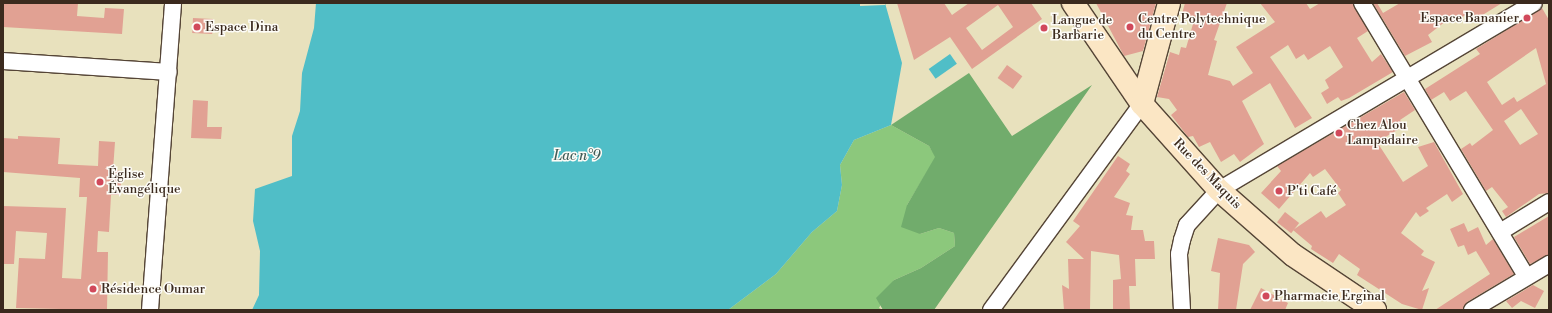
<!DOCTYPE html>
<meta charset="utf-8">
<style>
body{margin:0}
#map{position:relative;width:1552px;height:313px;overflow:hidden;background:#e8e1bd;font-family:"Libre Bodoni",serif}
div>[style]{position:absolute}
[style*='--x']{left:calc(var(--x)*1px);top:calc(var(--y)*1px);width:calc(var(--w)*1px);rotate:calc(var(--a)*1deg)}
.green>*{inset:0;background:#8cc87c}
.forest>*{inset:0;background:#71ac6c}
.water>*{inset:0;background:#50bec7;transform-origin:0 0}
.pier>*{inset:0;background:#e8e1bd}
.building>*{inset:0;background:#e1a193;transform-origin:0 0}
.roads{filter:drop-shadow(1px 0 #554536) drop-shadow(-1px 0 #554536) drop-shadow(0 1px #554536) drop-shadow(0 -1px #554536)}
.street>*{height:16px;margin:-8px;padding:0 8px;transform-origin:8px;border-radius:8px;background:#fff}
.secondary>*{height:22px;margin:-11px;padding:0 11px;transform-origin:11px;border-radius:11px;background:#fbe6c4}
.dots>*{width:11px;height:11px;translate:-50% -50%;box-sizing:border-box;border:2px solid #fdfcf7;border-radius:50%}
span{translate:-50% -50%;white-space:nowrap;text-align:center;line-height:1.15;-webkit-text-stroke:3px #fdfcf7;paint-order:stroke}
.poi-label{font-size:13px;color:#3b2a1e}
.right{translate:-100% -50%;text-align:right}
.left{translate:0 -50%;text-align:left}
.street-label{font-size:13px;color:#3b2a1e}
.water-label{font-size:14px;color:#425e59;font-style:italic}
.frame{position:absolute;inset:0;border:4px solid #3b2a1e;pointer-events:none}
</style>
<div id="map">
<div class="green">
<div style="clip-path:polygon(891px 125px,929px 146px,936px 157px,907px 205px,920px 234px,939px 228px,954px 233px,955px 246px,921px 268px,894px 280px,879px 308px,883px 310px,728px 310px,776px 274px,812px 232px,837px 211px,842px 185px,840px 165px,854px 140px)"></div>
</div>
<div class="forest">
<div style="clip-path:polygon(969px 73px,1012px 136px,1092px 85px,934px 310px,883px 310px,876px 298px,894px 280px,921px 268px,955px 246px,954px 233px,939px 228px,920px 234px,901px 227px,907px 205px,935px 157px,929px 146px,891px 125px)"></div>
</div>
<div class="water">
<div style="clip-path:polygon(316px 3px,885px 3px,902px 63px,891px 125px,854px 140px,840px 165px,842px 185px,837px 211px,812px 232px,776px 274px,728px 310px,252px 310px,259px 295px,260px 251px,253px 221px,255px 189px,292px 176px,292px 136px,300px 111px,302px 73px,314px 28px)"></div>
<div style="left:950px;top:54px;width:12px;height:26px;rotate:55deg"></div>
</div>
<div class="pier">
<div style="clip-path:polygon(860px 3px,885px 3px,885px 5px,860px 6px)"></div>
</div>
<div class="building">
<div style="clip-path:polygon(3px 3px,78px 3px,77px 16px,104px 18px,105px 8px,124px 9px,122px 34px,3px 27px)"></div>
<div style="clip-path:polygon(evenodd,897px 3px,944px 3px,952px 15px,969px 3px,1031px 3px,1042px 19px,972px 69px,950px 37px,914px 60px,897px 3px,998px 5px,1013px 27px,982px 50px,966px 28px,998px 5px)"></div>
<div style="clip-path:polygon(1096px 3px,1156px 3px,1143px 51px,1124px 56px)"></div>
<div style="clip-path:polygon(1185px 3px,1227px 3px,1214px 40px,1217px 41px,1208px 75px,1230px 81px,1233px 86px,1253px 73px,1236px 47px,1275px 22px,1260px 3px,1306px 3px,1310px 9px,1320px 3px,1353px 3px,1368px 31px,1357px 38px,1372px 62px,1381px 54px,1393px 72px,1349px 98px,1341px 101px,1338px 97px,1327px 104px,1321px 93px,1329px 88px,1325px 80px,1343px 67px,1330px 46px,1308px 60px,1304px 54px,1296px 59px,1288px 45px,1270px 57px,1312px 118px,1295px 128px,1270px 83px,1242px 101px,1264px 144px,1240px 162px,1234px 154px,1221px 162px,1210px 142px,1199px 147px,1193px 136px,1188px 137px,1171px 115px,1177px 110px,1169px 99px,1157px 97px,1170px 52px,1179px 55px,1181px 47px,1186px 48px,1195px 17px,1182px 14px)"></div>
<div style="clip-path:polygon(1373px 3px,1377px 3px,1383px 13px,1400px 3px,1502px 3px,1476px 19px,1471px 12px,1457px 20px,1446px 21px,1428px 35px,1432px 42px,1405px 56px)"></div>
<div style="clip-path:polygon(evenodd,1542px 8px,1549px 20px,1549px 193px,1539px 194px,1506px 217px,1502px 211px,1508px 207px,1492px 187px,1486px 191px,1461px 149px,1470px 143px,1472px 146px,1493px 130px,1466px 91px,1450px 101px,1444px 92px,1431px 100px,1425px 89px,1480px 54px,1476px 49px,1542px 8px,1536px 48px,1546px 84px,1517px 102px,1514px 97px,1502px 105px,1487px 82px,1536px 48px,1542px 8px,1521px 109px,1538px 134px,1520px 145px,1504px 121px,1521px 109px)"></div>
<div style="left:193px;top:18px;width:20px;height:15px;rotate:3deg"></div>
<div style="left:1007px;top:65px;width:19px;height:16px;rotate:36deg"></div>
<div style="clip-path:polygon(1404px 92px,1415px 110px,1400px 120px,1404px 126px,1377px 142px,1403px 182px,1428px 166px,1418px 147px,1434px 142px,1463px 194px,1452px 202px,1447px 194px,1426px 208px,1429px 211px,1420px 217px,1416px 212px,1401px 233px,1424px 251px,1421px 255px,1435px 262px,1422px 291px,1429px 288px,1422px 310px,1402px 304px,1357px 275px,1360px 269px,1339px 254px,1333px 263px,1311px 249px,1312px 246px,1293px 230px,1321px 211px,1326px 218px,1346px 205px,1338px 193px,1341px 190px,1325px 169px,1313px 177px,1310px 173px,1279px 209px,1261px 193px,1281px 171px,1277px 166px)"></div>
<div style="clip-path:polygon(193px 100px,208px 101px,207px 127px,222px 127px,221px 139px,191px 138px)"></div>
<div style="clip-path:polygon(18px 136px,60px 138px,58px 164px,98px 166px,99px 141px,115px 142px,113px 170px,122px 171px,120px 195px,111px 195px,109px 232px,98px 231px,97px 252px,108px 252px,107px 310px,16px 308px,19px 258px,45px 259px,47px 233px,16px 231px,14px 264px,3px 264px,3px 206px,66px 208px,62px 278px,81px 279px,87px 197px,79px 197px,80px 178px,3px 172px,3px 138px,18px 139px)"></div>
<div style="clip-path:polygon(1118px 156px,1130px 164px,1126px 171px,1130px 174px,1114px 197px,1130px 203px,1126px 215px,1133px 216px,1131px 230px,1143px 230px,1145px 241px,1154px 241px,1155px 259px,1135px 259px,1136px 286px,1129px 286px,1130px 310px,1113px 310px,1113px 280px,1121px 279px,1119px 255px,1091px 251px,1090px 310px,1064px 310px,1062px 285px,1069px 289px,1068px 259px,1084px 259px,1066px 242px,1080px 226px,1073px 221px)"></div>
<div style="left:1285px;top:212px;width:18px;height:13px;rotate:38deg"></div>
<div style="clip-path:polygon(1549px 216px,1549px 255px,1530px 264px,1514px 237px)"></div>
<div style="clip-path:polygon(1464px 223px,1468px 232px,1478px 227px,1486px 245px,1493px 239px,1514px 274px,1467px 302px,1463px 310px,1435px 310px,1490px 274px,1476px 251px,1468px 255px,1464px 245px,1458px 247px,1450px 229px)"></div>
<div style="clip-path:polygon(1218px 238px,1249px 245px,1255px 252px,1243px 264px,1236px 310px,1218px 310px,1220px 273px,1211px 271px)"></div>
<div style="clip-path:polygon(1533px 285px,1544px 291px,1535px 308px,1521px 301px,1512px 308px,1506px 301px)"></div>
<div style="clip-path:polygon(1261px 288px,1288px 303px,1285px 310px,1250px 310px)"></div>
</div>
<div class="roads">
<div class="street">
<div style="--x:1362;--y:3;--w:318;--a:59"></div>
<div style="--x:3;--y:61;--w:166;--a:3.8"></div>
<div style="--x:1500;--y:232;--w:57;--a:-31.5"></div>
<div style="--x:150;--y:310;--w:308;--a:-85.7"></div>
<div style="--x:991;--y:310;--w:255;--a:-53.8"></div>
<div style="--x:1182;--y:310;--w:56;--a:-93.1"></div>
<div style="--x:1179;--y:254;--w:14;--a:-78"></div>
<div style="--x:1182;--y:240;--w:16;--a:-72"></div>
<div style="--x:1187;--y:225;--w:47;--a:-47.6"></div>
<div style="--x:1219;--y:190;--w:366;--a:-30.7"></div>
<div style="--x:1472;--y:310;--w:90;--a:-30.9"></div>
</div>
<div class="secondary">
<div style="--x:1073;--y:3;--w:122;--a:55.7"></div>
<div style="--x:1142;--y:104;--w:115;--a:48.2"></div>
<div style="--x:1219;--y:190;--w:98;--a:41.3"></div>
<div style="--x:1293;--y:255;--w:99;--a:33.9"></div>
<div style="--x:1142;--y:104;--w:105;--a:-75"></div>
</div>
</div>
<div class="dots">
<div style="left:1527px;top:18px;background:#d1495b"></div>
<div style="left:197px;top:27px;background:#d1495b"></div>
<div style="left:1130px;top:27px;background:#d1495b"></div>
<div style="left:1044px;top:28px;background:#d1495b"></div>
<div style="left:1339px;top:133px;background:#d1495b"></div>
<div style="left:100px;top:182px;background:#d1495b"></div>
<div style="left:1279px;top:191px;background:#d1495b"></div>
<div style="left:93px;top:289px;background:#d1495b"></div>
<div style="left:1266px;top:296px;background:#d1495b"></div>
</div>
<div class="poi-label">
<span class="right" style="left:1519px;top:18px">Espace Bananier</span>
<span class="left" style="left:1138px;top:27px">Centre Polytechnique<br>du Centre</span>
<span class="left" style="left:1052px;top:28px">Langue de<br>Barbarie</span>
<span class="left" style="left:205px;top:27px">Espace Dina</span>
<span class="left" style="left:1347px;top:133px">Chez Alou<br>Lampadaire</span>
<span class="left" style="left:108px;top:182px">Église<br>Évangélique</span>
<span class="left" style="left:1287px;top:191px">P'ti Café</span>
<span class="left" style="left:101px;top:289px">Résidence Oumar</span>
<span class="left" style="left:1274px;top:296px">Pharmacie Erginal</span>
</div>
<div class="street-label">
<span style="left:1207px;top:174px;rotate:46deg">Rue des Maquis</span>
</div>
<div class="water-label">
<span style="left:577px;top:156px">Lac n°9</span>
</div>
<div class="frame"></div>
</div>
